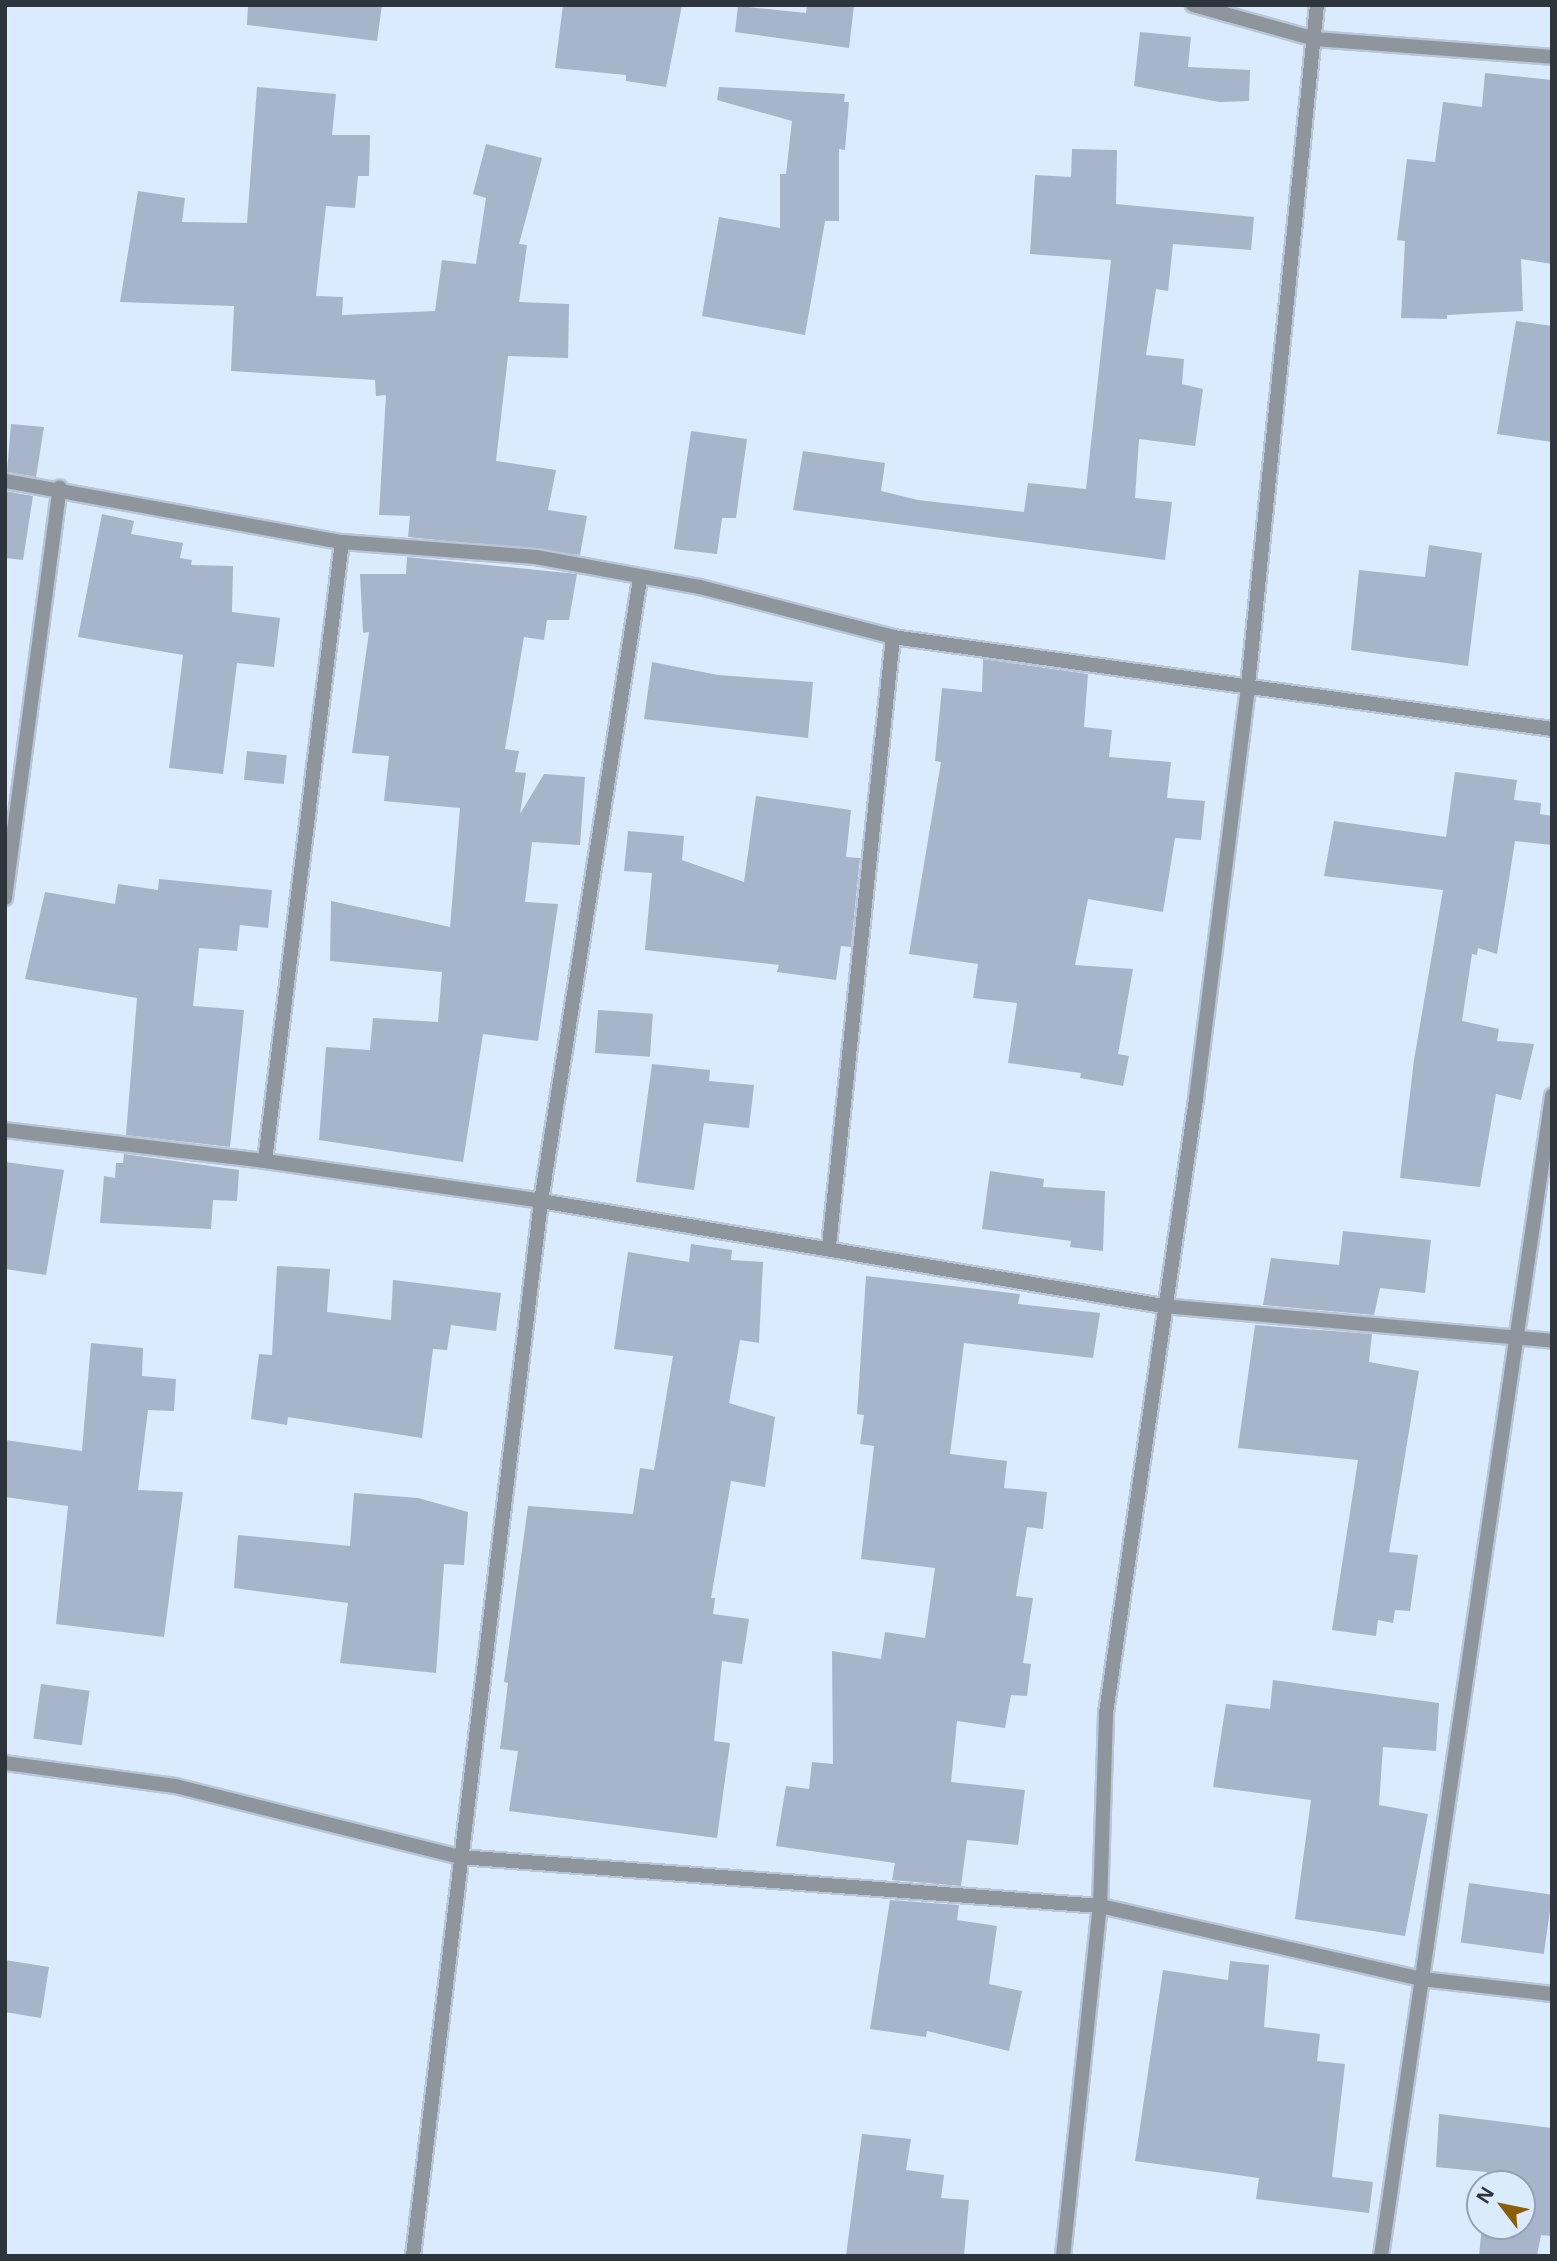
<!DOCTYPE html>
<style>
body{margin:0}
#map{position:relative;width:1557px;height:2261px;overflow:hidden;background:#daeaff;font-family:"Noto Sans",sans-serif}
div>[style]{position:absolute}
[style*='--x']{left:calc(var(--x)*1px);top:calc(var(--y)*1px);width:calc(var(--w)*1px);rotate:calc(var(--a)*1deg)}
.building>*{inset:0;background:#a6b5c9;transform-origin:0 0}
.roads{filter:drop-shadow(2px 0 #b8c6d8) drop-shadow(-2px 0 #b8c6d8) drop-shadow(0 2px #b8c6d8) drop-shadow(0 -2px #b8c6d8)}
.minor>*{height:14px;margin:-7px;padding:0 7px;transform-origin:7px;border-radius:7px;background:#8e959d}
span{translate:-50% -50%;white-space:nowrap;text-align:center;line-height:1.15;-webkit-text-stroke:5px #daeaff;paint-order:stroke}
.frame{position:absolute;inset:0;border:7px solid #2e343c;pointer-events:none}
.north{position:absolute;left:1466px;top:2170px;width:70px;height:70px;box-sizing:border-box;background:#daeaff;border:2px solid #95a1b1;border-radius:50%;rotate:302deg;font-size:19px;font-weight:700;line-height:28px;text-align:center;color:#2e343c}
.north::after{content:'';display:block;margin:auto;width:24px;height:32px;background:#8d5e05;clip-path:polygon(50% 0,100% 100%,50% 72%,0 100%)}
</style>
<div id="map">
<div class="building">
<div style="clip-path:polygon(248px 5px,382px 5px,377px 41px,247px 25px)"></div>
<div style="clip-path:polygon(563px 5px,682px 5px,666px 87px,626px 81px,626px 75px,555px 68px)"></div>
<div style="clip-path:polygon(807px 5px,854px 5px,849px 48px,735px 32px,738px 6px,806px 13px)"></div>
<div style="clip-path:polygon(1140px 32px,1191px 37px,1188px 67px,1250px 70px,1249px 101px,1219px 102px,1134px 86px)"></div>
<div style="clip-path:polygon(1485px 73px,1552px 80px,1552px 264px,1521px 259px,1523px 311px,1447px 315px,1447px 319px,1401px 318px,1405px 241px,1397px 240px,1407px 159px,1435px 162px,1443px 102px,1482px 107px)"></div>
<div style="clip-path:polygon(257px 87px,336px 94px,332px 135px,370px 135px,369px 176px,358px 176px,355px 208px,326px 206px,316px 296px,343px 297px,342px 315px,435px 311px,442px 260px,476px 264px,486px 198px,473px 194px,486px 144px,542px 158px,519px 244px,527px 245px,519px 302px,569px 304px,568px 358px,508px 356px,496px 461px,556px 470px,548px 510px,587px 516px,580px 555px,408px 537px,410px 516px,379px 515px,386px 395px,376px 396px,375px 380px,231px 371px,234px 306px,120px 302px,138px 191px,185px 198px,182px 222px,247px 223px)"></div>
<div style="clip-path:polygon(719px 87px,845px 94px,844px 102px,849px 102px,845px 150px,839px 149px,839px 221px,825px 221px,805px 335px,702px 316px,719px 217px,780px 228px,780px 174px,786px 174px,792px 121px,717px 100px)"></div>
<div style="clip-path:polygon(1072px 149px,1117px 150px,1116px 204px,1254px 217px,1251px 250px,1173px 244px,1168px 291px,1156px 289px,1146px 355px,1184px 359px,1182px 384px,1203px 389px,1195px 446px,1139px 439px,1135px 498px,1172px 502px,1165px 560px,793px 510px,803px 451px,885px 463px,881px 491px,918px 500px,1024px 512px,1028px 483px,1086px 489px,1111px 260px,1030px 254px,1035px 175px,1071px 177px)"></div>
<div style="clip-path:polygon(1516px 321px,1552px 326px,1552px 442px,1497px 434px)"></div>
<div style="clip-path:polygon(11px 424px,44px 427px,36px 477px,7px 472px)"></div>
<div style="clip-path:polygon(691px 431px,747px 439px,736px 518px,722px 518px,717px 554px,674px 549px)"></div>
<div style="clip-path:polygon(5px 491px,33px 496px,23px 560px,5px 558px)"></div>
<div style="clip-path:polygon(102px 514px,134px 521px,131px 534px,183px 543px,180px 558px,192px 560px,191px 565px,233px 566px,232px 612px,280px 618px,274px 667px,237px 663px,223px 774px,169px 768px,183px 655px,78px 637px)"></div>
<div style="clip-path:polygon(1429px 545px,1482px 553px,1468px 666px,1351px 650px,1359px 570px,1425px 577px)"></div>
<div style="clip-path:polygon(407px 557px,577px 574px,569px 620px,547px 620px,544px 640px,524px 637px,505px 749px,519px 751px,515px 772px,526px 773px,520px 814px,544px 774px,585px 777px,580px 845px,532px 842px,525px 902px,558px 904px,538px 1041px,483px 1034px,463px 1162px,319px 1140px,326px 1047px,370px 1050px,373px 1018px,438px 1022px,442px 972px,330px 961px,331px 901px,450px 927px,460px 808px,384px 801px,389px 756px,352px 753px,369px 632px,363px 633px,360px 574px,406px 574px)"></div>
<div style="clip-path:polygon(983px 659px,1088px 674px,1084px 727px,1112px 730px,1109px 757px,1171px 762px,1167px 798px,1205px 801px,1201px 840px,1175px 838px,1163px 912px,1088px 899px,1075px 965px,1133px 969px,1118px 1054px,1129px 1056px,1123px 1086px,1080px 1078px,1081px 1073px,1008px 1063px,1017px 1003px,973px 998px,978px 964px,909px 954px,941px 762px,935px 761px,942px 688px,982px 692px)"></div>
<div style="clip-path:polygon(652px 662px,718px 675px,813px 682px,808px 738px,644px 719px)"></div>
<div style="left:247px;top:751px;width:40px;height:29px;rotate:6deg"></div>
<div style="clip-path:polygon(1455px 772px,1517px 780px,1514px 800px,1541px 803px,1540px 814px,1552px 816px,1552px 845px,1515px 841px,1497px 954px,1478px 948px,1477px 955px,1472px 954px,1462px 1021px,1499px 1029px,1497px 1041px,1534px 1044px,1521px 1100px,1496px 1094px,1480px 1187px,1400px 1178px,1414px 1060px,1443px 890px,1324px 876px,1334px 821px,1446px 837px)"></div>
<div style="clip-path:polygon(756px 796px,851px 810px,846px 857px,860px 858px,851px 947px,841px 946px,836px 980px,777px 972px,779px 965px,645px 950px,652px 873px,624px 871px,628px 831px,684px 836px,682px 860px,744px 882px)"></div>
<div style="clip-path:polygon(159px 879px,272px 890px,268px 928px,240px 925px,237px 951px,199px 948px,193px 1006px,244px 1010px,230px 1147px,126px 1135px,137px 998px,25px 979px,45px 892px,115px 904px,118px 884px,158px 890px)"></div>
<div style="left:598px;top:1010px;width:55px;height:43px;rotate:4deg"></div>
<div style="clip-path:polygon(652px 1064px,710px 1070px,709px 1081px,754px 1085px,749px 1128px,704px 1123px,694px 1190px,636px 1182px)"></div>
<div style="clip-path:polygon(124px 1154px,239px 1170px,237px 1201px,213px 1200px,211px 1229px,100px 1223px,104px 1176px,115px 1178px,116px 1163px,123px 1163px)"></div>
<div style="clip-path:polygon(5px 1162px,64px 1170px,46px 1275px,5px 1269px)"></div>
<div style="clip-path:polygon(990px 1171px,1044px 1179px,1043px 1187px,1105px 1191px,1103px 1251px,1070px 1247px,1071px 1241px,982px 1229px)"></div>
<div style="clip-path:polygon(1343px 1231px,1431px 1240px,1425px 1293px,1380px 1288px,1374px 1315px,1263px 1305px,1271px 1258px,1339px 1265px)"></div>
<div style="clip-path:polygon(691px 1244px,732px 1250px,731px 1260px,763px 1262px,759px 1343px,740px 1340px,729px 1403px,775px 1417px,765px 1487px,731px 1481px,711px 1598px,715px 1598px,713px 1614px,749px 1619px,742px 1664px,722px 1661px,714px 1741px,730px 1743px,717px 1838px,509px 1811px,518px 1751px,500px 1749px,508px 1683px,504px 1682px,528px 1506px,633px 1514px,640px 1468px,654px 1470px,673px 1356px,614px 1349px,628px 1252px,689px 1262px)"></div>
<div style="clip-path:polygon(277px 1266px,330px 1269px,327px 1312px,391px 1320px,393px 1280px,501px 1293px,496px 1331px,451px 1325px,447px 1350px,433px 1349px,422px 1438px,288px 1417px,287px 1425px,251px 1419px,259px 1354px,272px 1355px)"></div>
<div style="clip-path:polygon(866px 1276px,1020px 1294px,1018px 1304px,1100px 1313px,1093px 1358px,964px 1343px,950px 1454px,1007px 1461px,1004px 1488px,1047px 1492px,1043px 1529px,1027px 1527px,1016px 1596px,1033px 1598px,1023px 1663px,1031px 1664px,1027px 1696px,1011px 1695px,1005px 1728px,957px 1721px,951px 1782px,1025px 1790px,1018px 1845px,967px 1840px,961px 1886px,892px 1880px,895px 1863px,776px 1846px,786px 1786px,809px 1789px,812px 1762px,833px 1764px,832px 1651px,881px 1659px,885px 1632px,925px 1638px,935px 1568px,861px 1559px,874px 1446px,860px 1444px,864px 1415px,857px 1414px)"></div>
<div style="clip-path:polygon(1255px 1325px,1372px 1334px,1369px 1362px,1419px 1371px,1389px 1552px,1418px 1555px,1410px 1611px,1395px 1610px,1393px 1623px,1378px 1620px,1376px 1636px,1332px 1630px,1358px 1460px,1238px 1448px)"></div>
<div style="clip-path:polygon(91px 1343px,143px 1348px,142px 1376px,176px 1379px,174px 1411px,148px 1410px,138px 1490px,183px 1492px,164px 1637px,56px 1624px,68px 1506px,5px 1497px,5px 1440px,82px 1451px)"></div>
<div style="clip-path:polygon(354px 1493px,418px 1498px,468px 1512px,464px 1565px,444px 1564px,436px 1673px,340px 1663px,348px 1603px,234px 1588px,238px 1535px,350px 1546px)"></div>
<div style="clip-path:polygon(1273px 1680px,1439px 1703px,1436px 1751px,1383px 1747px,1379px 1805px,1428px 1814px,1405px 1936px,1295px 1919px,1311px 1800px,1213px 1787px,1226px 1704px,1270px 1709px)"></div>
<div style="left:41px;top:1684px;width:49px;height:55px;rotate:8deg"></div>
<div style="left:1469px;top:1883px;width:84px;height:60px;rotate:8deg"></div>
<div style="clip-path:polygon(890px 1900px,959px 1905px,957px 1920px,997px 1926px,989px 1984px,1022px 1991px,1009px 2051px,927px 2031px,926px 2037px,870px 2029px)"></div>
<div style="clip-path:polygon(5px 1960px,49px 1967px,41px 2018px,5px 2012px)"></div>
<div style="clip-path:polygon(1230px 1961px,1269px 1965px,1264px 2027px,1320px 2034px,1317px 2061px,1345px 2064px,1332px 2177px,1373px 2182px,1369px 2213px,1256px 2199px,1259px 2178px,1135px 2161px,1163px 1970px,1228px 1980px)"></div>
<div style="clip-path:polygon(1439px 2114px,1552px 2128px,1552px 2236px,1541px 2235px,1537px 2256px,1479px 2256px,1482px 2226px,1522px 2226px,1522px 2184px,1486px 2184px,1487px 2172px,1436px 2167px)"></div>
<div style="clip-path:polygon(862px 2134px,911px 2139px,906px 2170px,944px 2175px,941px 2198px,969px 2200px,964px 2256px,846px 2256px)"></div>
</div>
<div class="roads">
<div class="minor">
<div style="--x:1193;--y:5;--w:127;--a:15.6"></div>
<div style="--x:1315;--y:39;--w:238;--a:4.3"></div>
<div style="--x:5;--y:481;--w:342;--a:10.3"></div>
<div style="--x:342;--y:542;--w:195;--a:4.4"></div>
<div style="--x:536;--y:557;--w:167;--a:10.4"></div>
<div style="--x:700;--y:587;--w:199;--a:14.5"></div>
<div style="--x:893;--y:637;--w:665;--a:7.95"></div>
<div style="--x:5;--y:898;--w:414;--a:-82.4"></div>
<div style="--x:5;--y:1130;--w:262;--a:6.8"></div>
<div style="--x:265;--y:1161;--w:279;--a:8.2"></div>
<div style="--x:541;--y:1201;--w:631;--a:9.58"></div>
<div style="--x:1163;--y:1306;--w:391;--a:5.1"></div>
<div style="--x:265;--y:1161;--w:624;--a:-82.91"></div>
<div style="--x:829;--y:1246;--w:612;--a:-84"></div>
<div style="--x:5;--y:1763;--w:172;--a:7.7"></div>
<div style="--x:175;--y:1786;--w:294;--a:14"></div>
<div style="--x:460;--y:1857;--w:642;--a:4.38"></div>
<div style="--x:1100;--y:1906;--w:330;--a:12.8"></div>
<div style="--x:1422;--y:1979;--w:131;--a:6.6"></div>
<div style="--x:413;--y:2256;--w:1063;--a:-83.08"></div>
<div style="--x:541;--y:1201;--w:630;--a:-80.96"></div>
<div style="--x:1063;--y:2256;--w:352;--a:-84"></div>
<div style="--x:1100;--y:1906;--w:193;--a:-88.2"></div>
<div style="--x:1106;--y:1713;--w:621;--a:-81.66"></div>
<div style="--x:1196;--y:1099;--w:417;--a:-82.8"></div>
<div style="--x:1248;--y:685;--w:683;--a:-84.21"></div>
<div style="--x:1381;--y:2256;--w:1173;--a:-81.61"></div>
</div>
</div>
<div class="frame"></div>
<div class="north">N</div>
</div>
